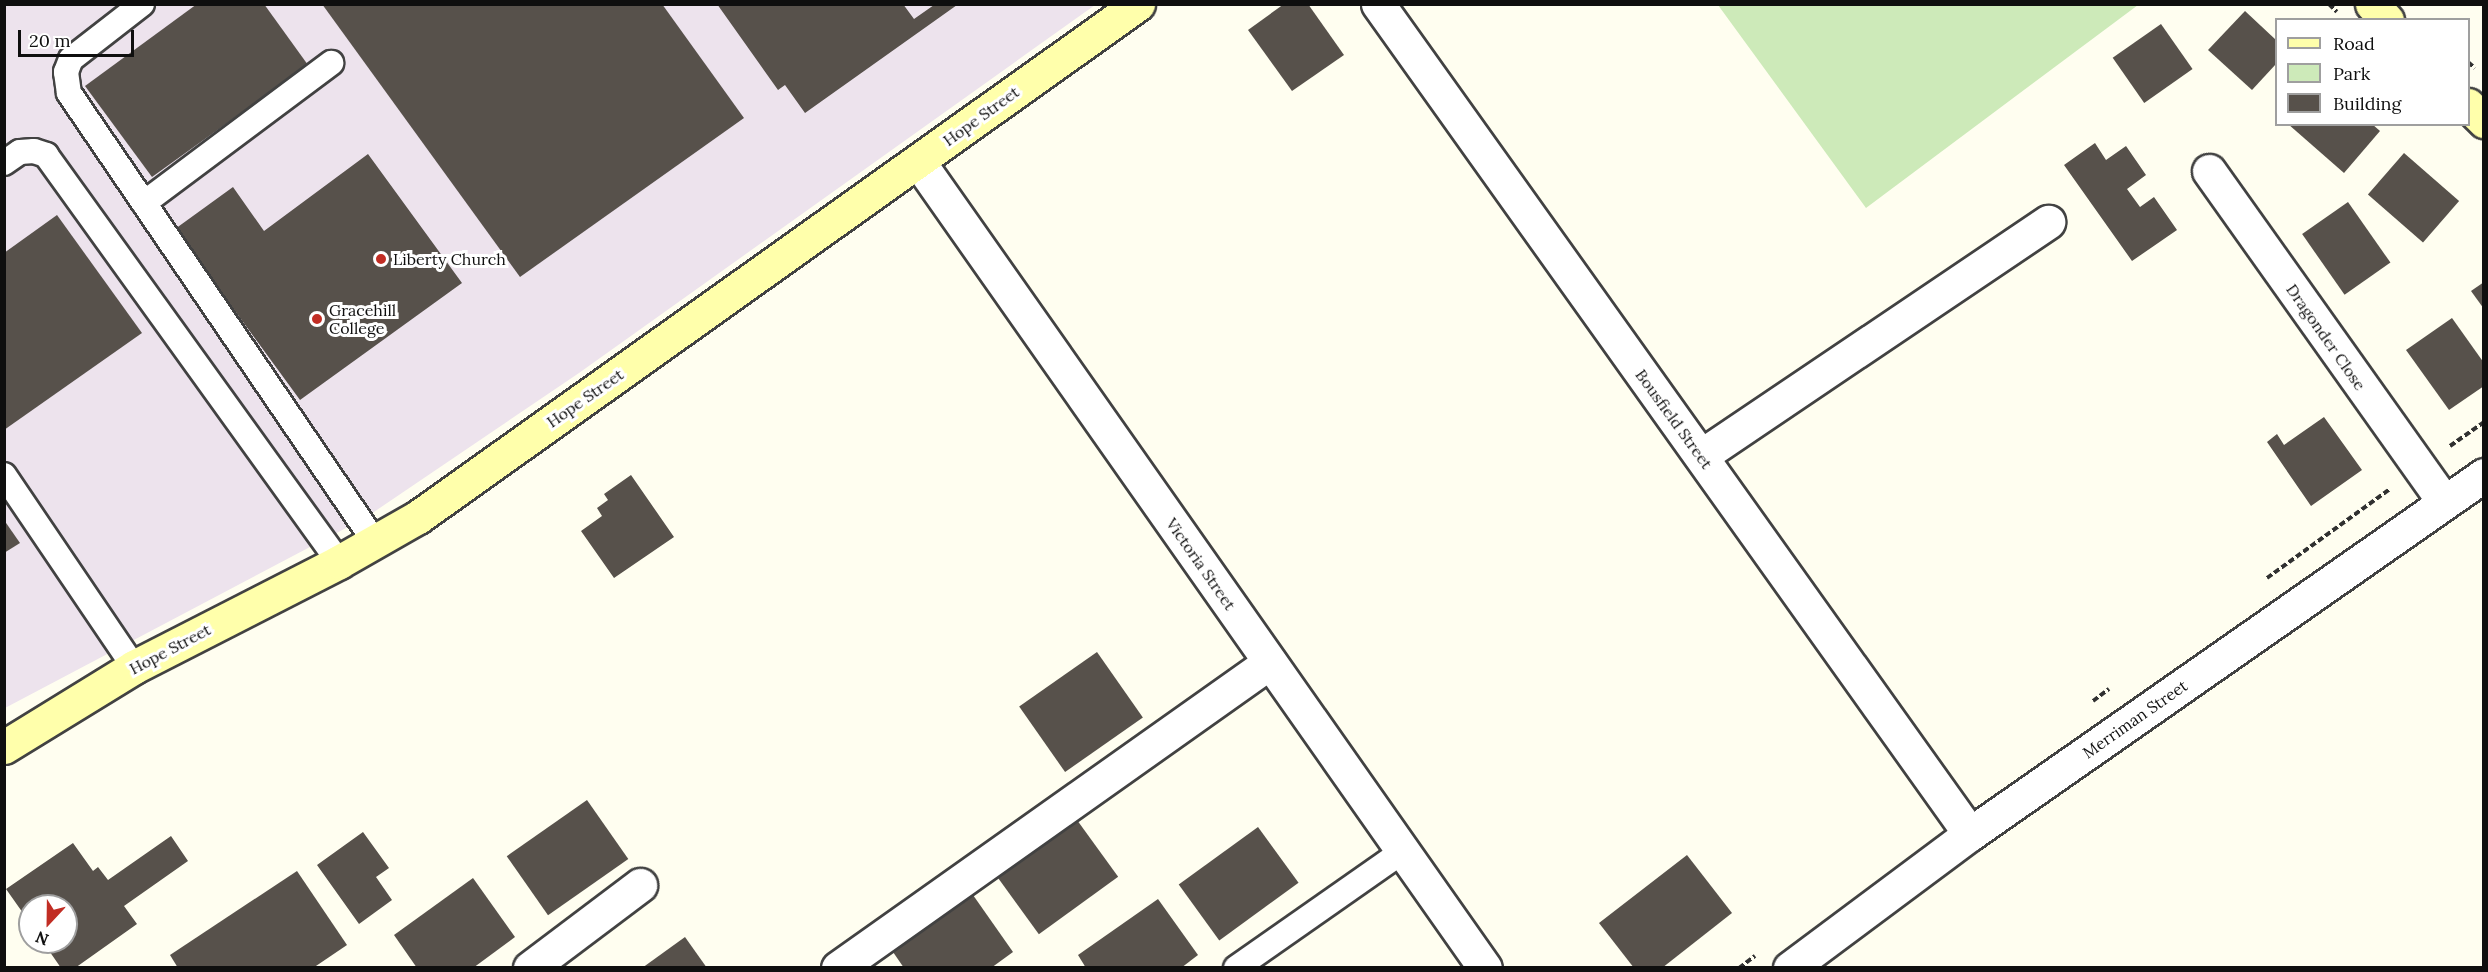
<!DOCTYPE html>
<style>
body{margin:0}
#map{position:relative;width:2488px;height:972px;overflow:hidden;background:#fffef0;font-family:Lora,serif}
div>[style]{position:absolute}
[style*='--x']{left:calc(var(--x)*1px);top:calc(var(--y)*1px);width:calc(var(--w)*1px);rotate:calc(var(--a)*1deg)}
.industrial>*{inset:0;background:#ede3ed}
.green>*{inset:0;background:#cdeab9}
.building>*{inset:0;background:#57514b;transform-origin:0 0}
.path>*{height:4px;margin-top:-2px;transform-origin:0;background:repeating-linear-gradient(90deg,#313131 0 6px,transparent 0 9px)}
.roads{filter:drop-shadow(2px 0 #424242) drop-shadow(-2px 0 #424242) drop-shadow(0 2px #424242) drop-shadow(0 -2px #424242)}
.lane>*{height:24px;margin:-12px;padding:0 12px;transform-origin:12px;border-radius:12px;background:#fff}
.street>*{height:33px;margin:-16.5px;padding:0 16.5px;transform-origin:16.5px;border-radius:16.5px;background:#fff}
.secondary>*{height:33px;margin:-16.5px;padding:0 16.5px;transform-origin:16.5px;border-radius:16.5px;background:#ffffab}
.dots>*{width:16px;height:16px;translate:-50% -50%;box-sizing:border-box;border:3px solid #fff;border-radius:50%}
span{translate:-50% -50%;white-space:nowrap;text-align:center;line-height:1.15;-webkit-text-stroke:6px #fff;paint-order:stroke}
.street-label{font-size:16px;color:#0f0f0f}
.poi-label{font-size:16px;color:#0f0f0f}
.left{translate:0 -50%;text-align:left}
.frame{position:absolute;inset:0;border:6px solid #0f0f0f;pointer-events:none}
.legend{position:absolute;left:2275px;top:18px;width:195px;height:108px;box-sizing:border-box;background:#fff;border:2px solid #9f9f9f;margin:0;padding:8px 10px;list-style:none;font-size:18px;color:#0f0f0f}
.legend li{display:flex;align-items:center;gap:12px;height:30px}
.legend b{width:30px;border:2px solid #9f9f9f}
.north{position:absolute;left:18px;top:894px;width:60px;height:60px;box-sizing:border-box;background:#fff;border:2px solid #9f9f9f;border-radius:50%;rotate:202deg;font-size:16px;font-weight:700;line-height:24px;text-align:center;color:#0f0f0f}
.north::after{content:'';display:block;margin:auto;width:21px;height:27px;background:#c12d24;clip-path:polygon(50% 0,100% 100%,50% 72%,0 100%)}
.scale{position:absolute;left:18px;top:30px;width:116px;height:27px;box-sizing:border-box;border:3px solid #0f0f0f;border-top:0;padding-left:8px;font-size:18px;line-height:21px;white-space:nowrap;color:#0f0f0f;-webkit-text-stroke:4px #fff;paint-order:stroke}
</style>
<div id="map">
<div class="industrial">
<div style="clip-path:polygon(5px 5px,1095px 5px,579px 373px,365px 518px,5px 708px)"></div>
</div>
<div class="green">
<div style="clip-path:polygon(1718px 5px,2138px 5px,1866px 208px)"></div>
</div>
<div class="building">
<div style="clip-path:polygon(197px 4px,264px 4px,308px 65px,152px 177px,85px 86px)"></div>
<div style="clip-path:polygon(322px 4px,662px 4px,744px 118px,520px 277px)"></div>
<div style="clip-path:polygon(717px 4px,903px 4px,914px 19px,934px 5px,957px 5px,805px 113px,785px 85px,778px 90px)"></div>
<div style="clip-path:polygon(1284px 4px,1308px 4px,1344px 55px,1292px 91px,1248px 30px)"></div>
<div style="clip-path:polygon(2245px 11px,2276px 40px,2276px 64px,2252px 90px,2208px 50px)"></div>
<div style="left:2161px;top:24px;width:55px;height:59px;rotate:55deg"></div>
<div style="clip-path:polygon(2288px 124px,2372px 124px,2380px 131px,2344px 173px)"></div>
<div style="clip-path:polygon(2095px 143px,2106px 160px,2126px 146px,2146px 175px,2127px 189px,2140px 207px,2154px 197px,2177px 230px,2132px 261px,2064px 165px)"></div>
<div style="left:2404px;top:153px;width:73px;height:55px;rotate:41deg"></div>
<div style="clip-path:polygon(368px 154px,462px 283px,300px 400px,175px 229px,233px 187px,264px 231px)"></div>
<div style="left:2348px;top:202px;width:74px;height:56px;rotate:55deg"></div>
<div style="clip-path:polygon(57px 215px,142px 333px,4px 430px,4px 253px)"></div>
<div style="clip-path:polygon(2484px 282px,2484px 309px,2471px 291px)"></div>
<div style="clip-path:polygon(2452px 318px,2484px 363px,2484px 386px,2449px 410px,2406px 350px)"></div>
<div style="clip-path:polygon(2324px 417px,2362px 470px,2311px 506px,2267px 442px,2277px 434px,2284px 445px)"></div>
<div style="clip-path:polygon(631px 475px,674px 537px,614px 578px,581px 531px,602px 516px,597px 508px,608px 500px,604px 494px)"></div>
<div style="clip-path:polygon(4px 520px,20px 543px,4px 553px)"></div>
<div style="left:1097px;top:652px;width:80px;height:95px;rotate:55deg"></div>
<div style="left:587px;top:800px;width:72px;height:98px;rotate:55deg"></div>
<div style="left:1077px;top:820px;width:70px;height:98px;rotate:54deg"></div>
<div style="left:1258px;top:827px;width:69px;height:98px;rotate:54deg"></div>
<div style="clip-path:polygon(363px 832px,389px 868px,376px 877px,392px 900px,359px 924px,317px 865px)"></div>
<div style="clip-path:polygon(171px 836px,188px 861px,124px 906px,137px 924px,75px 968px,61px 968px,43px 942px,66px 942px,66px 906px,30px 906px,30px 923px,6px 889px,73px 843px,93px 871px,98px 867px,108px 880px)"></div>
<div style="clip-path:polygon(1687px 855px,1732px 913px,1662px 968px,1634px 968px,1599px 923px)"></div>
<div style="clip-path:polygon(297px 871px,347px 945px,313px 968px,178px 968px,170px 955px)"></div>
<div style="clip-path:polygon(473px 878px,515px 937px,473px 968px,417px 968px,394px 935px)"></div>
<div style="clip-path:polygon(973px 895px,1013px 952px,991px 968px,904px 968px,893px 952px)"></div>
<div style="clip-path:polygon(1158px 899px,1198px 955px,1181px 968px,1086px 968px,1078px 955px)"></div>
<div style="clip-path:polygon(685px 937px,707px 968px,642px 968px)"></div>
</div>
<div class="path">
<div style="--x:2329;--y:4;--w:11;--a:45"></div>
<div style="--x:2468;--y:62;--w:9;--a:41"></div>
<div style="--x:2450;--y:446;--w:42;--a:-35.2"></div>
<div style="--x:2267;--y:578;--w:152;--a:-35.9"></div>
<div style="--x:2093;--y:701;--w:20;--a:-37"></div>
<div style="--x:1739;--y:968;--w:20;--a:-37"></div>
</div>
<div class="roads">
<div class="lane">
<div style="--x:142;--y:4;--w:90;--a:142.2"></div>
<div style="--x:71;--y:59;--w:14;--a:111"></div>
<div style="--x:66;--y:72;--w:21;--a:82"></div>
<div style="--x:69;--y:93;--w:543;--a:55.73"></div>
<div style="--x:4;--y:163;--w:19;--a:-35"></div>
<div style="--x:20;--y:152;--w:14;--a:-4"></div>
<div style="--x:34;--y:151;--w:13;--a:18"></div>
<div style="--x:46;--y:155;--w:501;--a:54.25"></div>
<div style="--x:144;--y:203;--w:234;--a:-36.8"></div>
<div style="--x:4;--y:475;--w:232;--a:55.9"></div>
<div style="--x:1236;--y:968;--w:204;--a:-35"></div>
</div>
<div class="street">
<div style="--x:1378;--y:4;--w:1019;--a:54.5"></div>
<div style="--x:918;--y:161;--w:986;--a:54.91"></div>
<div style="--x:2209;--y:171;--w:406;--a:54.6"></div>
<div style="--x:1701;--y:456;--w:419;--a:-34"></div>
<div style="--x:530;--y:968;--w:138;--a:-37"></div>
<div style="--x:838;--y:968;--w:529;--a:-35.31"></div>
<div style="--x:1790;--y:968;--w:224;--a:-36.7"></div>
<div style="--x:1970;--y:834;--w:627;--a:-34.93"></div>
</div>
<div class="secondary">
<div style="--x:2372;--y:4;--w:22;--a:47"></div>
<div style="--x:2468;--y:105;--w:23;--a:45"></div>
<div style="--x:4;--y:747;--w:153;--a:-31.6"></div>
<div style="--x:134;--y:667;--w:230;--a:-27.1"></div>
<div style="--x:339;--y:562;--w:91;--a:-29.7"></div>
<div style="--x:418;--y:517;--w:884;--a:-35.47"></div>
</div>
</div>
<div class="dots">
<div style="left:381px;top:259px;background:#c12d24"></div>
<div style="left:317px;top:319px;background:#c12d24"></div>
</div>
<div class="street-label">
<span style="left:981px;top:116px;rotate:-36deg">Hope Street</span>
<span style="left:2326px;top:337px;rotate:55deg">Dragonder Close</span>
<span style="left:585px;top:398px;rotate:-35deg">Hope Street</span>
<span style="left:1674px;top:419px;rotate:54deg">Bousfield Street</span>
<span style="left:1201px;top:564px;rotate:55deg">Victoria Street</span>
<span style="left:170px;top:649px;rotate:-28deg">Hope Street</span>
<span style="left:2135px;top:719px;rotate:-35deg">Merriman Street</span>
</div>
<div class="poi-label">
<span class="left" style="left:393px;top:259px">Liberty Church</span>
<span class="left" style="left:329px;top:319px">Gracehill<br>College</span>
</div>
<div class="frame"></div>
<ul class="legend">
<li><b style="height:8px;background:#ffffab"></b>Road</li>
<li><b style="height:16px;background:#cdeab9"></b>Park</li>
<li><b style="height:16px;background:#57514b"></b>Building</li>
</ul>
<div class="north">N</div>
<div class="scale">20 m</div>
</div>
